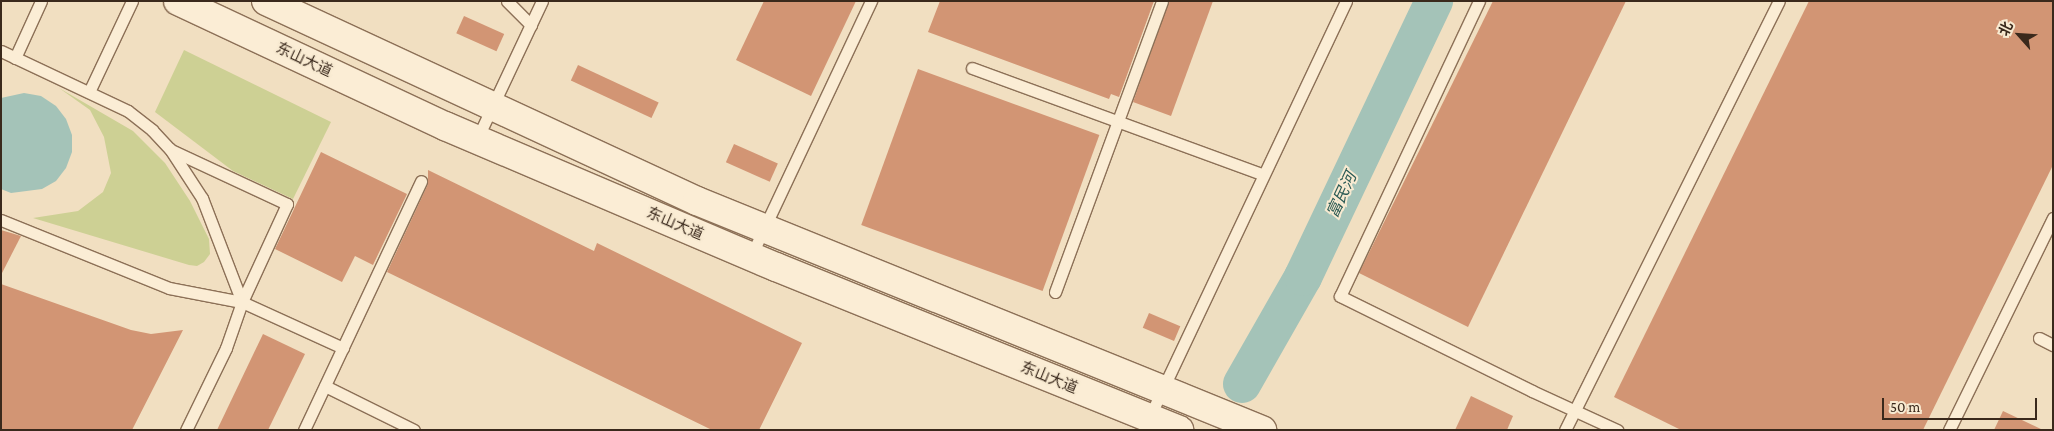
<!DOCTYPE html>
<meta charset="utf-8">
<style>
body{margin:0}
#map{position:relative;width:2054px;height:431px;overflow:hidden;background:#f1dfc1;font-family:"Crimson Pro","Noto Sans SC",serif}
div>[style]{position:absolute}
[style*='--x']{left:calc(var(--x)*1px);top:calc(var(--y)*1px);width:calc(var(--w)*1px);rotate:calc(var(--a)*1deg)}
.green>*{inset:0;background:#cdd094}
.water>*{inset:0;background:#a4c3b8}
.river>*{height:38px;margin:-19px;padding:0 19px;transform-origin:19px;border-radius:19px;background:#a4c3b8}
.building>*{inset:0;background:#d29574;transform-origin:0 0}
.roads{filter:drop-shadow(1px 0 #8c7057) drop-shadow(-1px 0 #8c7057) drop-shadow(0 1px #8c7057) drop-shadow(0 -1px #8c7057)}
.service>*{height:11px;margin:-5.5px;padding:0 5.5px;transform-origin:5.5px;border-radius:5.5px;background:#fbedd5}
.secondary>*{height:28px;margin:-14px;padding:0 14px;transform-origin:14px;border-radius:14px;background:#fbedd5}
span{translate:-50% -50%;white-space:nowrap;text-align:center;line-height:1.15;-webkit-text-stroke:4px #f8ead1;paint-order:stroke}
.street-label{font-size:15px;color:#3a291c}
.water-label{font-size:16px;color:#2b5b55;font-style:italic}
.frame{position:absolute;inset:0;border:2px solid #3a291c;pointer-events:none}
.north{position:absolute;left:1994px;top:10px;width:50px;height:50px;-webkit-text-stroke:4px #f8ead1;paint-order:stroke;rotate:296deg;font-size:14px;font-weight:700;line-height:20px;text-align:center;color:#3a291c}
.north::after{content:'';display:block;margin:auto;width:18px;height:22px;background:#3a291c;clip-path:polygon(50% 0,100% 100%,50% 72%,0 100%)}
.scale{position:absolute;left:1882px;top:398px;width:155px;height:22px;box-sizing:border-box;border:2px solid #3a291c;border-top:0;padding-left:6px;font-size:15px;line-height:18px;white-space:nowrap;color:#3a291c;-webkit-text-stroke:4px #f8ead1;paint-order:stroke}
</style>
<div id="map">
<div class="green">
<div style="clip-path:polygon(184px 50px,331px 122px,293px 199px,233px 171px,155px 112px)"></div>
<div style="clip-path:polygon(59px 88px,133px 131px,165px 163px,190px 201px,209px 239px,210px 254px,204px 262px,197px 266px,189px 265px,33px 218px,78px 211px,103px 192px,111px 173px,104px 137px,90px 110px)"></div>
</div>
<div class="water">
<div style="clip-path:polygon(24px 93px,41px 96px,56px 106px,66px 119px,72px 135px,72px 152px,66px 168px,56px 181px,42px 189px,11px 193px,1px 189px,1px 98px)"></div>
</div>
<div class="river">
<div style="--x:1242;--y:384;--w:123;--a:-60.3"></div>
<div style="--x:1303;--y:277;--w:306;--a:-64.6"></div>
</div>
<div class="building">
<div style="clip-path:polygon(764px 1px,856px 1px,811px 96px,736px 60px)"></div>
<div style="clip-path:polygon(940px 1px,1154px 1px,1119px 97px,1111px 94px,1109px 99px,928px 32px)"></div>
<div style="clip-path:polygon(1169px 1px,1213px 1px,1171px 116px,1133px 102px)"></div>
<div style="clip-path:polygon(1493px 1px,1626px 1px,1468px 327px,1359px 273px)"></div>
<div style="clip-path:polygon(1809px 1px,2053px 1px,2053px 165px,1923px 430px,1681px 430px,1614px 397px)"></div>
<div style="left:464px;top:16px;width:44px;height:19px;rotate:24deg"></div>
<div style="left:578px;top:65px;width:89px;height:17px;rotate:25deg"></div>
<div style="left:918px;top:69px;width:193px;height:166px;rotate:20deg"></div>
<div style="left:734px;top:144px;width:48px;height:20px;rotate:24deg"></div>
<div style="clip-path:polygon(321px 152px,407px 194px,373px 265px,355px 256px,342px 282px,275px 249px)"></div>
<div style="clip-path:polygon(428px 170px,594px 251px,597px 243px,802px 343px,759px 430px,712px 430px,387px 272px,428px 184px)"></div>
<div style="clip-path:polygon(1px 230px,21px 236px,1px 275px)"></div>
<div style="clip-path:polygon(1px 284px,131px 330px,151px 334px,183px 330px,132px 430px,1px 430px)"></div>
<div style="left:1149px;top:313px;width:34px;height:16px;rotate:23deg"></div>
<div style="clip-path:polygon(263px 334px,305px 354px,268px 430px,217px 430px)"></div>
<div style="clip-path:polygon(1471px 396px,1513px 416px,1507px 430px,1455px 430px)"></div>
<div style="clip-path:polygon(2003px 411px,2043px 430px,1994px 430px)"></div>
</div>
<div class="roads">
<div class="service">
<div style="--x:507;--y:1;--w:34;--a:45"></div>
<div style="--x:1479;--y:1;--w:326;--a:115.2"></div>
<div style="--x:1340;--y:296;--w:214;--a:26.3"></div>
<div style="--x:1532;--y:391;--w:94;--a:24.6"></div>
<div style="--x:1;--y:51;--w:140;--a:25.3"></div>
<div style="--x:128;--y:111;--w:31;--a:38"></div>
<div style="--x:152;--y:130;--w:26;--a:47"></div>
<div style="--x:170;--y:149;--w:59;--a:56.9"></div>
<div style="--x:202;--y:198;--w:111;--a:69"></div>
<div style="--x:242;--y:302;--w:111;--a:24.5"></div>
<div style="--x:15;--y:58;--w:63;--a:-65.5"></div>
<div style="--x:972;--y:68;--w:309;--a:20.1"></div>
<div style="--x:89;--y:92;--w:101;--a:-64.7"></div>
<div style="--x:477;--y:139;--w:153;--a:-64.8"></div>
<div style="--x:171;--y:150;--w:128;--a:25"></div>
<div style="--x:287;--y:204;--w:108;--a:114.7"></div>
<div style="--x:1;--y:220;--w:181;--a:22"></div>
<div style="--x:169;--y:288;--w:74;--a:10.9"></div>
<div style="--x:242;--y:302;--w:49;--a:109.2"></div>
<div style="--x:226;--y:348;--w:91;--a:116"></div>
<div style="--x:751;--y:256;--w:282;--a:-64.8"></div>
<div style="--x:1055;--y:292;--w:310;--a:-69.8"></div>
<div style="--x:2039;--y:338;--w:16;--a:27"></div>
<div style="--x:325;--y:386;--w:99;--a:26.3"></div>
<div style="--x:1149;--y:418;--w:461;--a:-64.7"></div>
<div style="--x:304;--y:430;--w:275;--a:-64.8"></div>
<div style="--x:1565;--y:430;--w:479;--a:-63.5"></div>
<div style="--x:1949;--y:430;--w:236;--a:-63.9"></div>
</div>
<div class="secondary">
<div style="--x:178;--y:1;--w:295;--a:25.1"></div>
<div style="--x:445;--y:126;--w:360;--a:23.1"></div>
<div style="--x:776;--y:267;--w:435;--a:22"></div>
<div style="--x:266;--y:1;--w:475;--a:24.9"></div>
<div style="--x:697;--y:201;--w:610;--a:22.06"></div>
</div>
</div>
<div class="street-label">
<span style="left:304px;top:60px;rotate:25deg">东山大道</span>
<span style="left:675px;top:224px;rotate:23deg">东山大道</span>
<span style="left:1049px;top:378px;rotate:22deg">东山大道</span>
</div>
<div class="water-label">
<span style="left:1342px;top:195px;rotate:-65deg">富民河</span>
</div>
<div class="frame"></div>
<div class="north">北</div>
<div class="scale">50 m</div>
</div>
